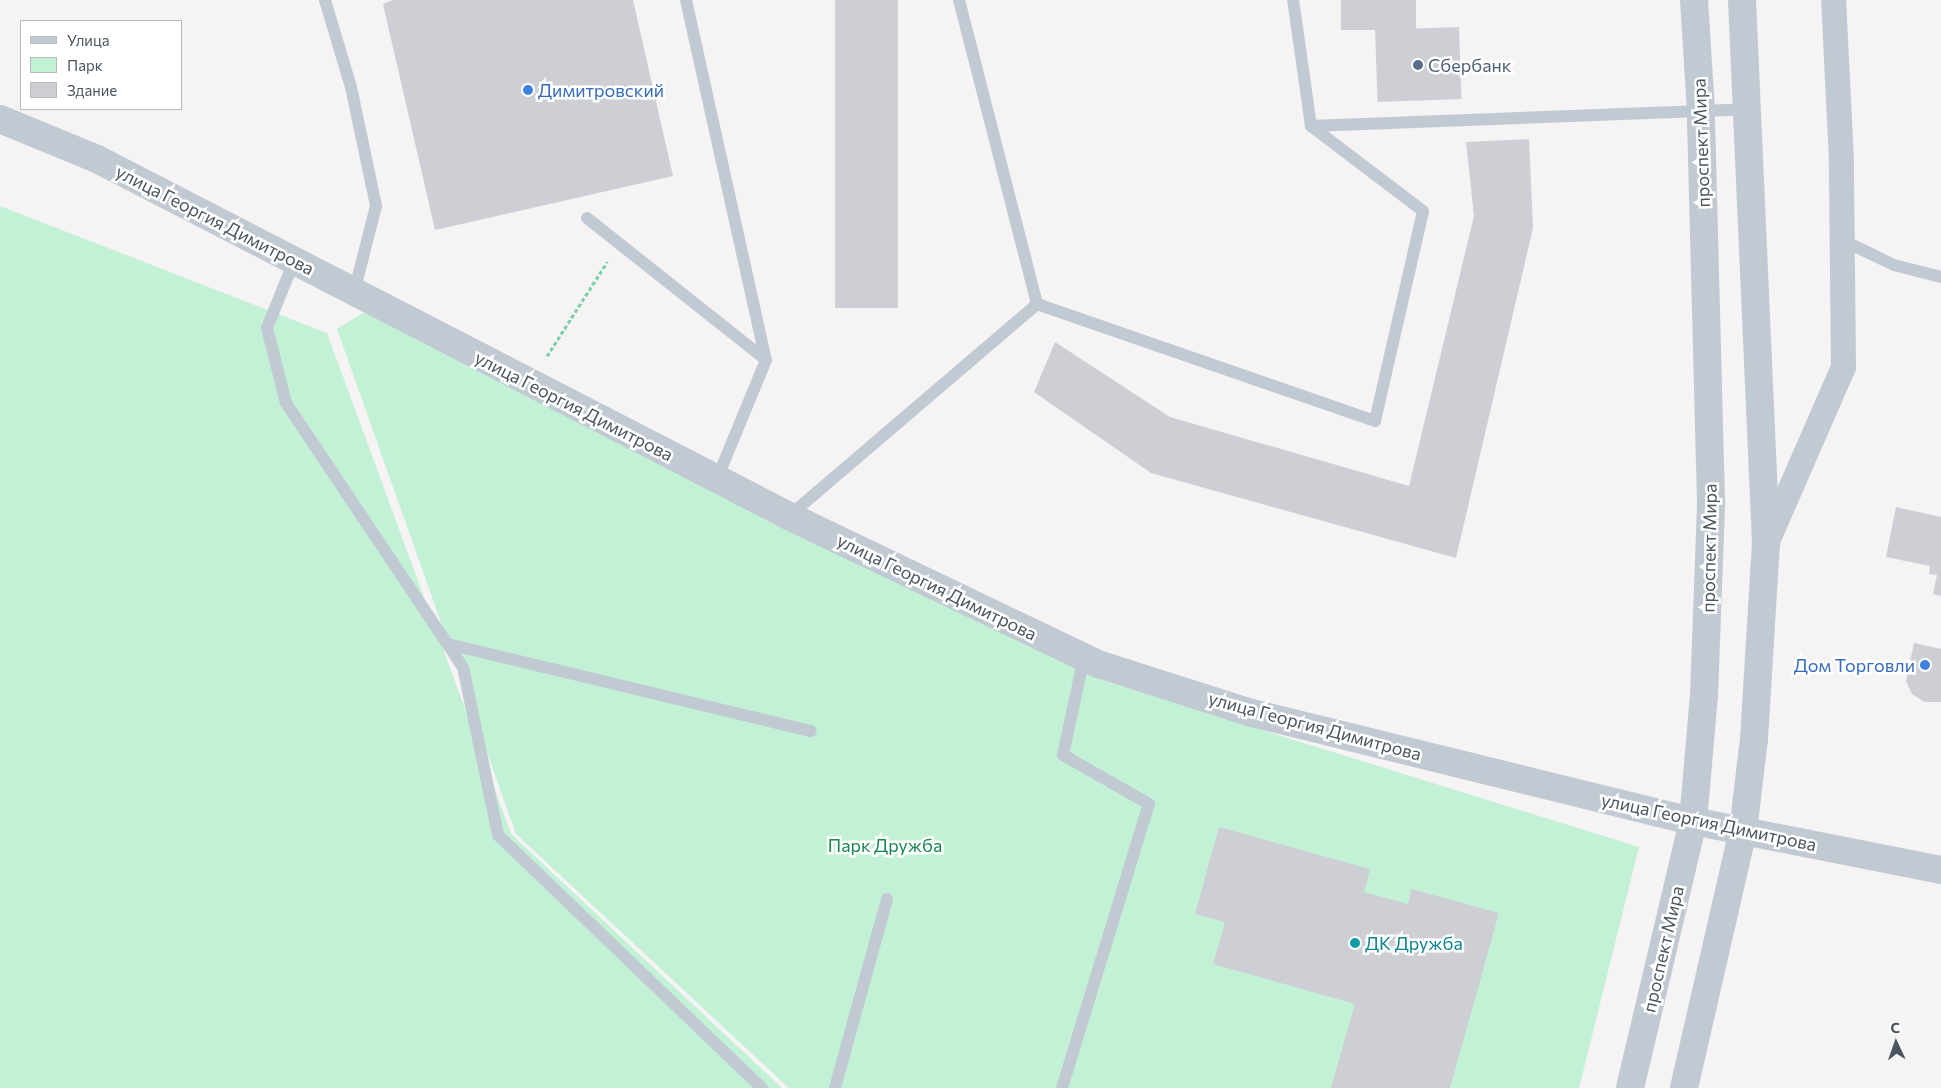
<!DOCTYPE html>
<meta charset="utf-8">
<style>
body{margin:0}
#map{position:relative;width:1941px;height:1088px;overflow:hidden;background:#f5f3f3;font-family:Commissioner,sans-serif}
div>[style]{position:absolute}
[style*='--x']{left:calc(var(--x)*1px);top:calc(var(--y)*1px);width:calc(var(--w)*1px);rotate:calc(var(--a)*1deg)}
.green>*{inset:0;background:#c3f1d5}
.building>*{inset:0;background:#cdcfd5;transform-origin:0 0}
.path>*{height:3px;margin-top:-1.5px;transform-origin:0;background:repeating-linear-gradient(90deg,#7ad0a6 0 4px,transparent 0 6.5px)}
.service>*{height:12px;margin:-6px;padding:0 6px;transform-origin:6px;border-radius:6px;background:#c1cad2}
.minor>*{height:25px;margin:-12.5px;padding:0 12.5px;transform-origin:12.5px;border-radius:12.5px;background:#c1cad2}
.tertiary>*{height:28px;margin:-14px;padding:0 14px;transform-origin:14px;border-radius:14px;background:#c1cad2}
.dots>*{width:14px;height:14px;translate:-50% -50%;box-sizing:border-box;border:2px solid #fff;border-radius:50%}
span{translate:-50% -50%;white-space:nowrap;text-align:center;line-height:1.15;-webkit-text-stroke:5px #fff;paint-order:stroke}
.service-label{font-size:18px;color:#4e5e75}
.left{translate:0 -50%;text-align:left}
.shop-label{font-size:18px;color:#366cbe}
.right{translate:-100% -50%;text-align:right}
.street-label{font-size:18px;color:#4a5661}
.park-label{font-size:18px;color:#17864f}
.culture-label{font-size:18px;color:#0d838f}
.legend{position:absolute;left:20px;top:20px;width:162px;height:90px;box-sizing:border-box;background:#fff;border:1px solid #b7bbc0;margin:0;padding:6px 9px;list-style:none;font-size:15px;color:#4a5661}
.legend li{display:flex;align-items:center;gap:10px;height:25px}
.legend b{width:25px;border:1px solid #b7bbc0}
.north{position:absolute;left:1871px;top:1018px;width:50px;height:50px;-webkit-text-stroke:4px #fff;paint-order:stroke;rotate:357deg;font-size:14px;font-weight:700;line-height:20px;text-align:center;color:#4a5661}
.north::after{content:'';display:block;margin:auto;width:18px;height:22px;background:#4a5661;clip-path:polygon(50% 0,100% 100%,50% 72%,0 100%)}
</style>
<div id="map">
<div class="green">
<div style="clip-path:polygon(0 206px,327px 333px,511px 834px,782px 1088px,0 1088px)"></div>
<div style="clip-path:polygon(366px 311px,1101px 680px,1639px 847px,1579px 1088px,789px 1088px,516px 834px,337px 329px)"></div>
</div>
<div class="building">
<div style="clip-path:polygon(393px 0,633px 0,673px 176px,435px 230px,383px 4px)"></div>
<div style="left:835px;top:0;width:63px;height:308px"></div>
<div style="left:1341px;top:0;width:75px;height:30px"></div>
<div style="left:1459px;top:27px;width:72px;height:84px;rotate:88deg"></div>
<div style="clip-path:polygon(1529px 139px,1533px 228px,1456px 558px,1151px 473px,1034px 392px,1055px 342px,1170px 417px,1409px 486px,1474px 216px,1466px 142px)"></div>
<div style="clip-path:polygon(1896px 507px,1941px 517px,1941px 596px,1933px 594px,1937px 575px,1929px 574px,1930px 566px,1886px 557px)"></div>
<div style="clip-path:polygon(1914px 643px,1941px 649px,1941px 702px,1924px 702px,1912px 694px,1906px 681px)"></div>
<div style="clip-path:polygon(1219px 827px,1370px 869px,1364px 892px,1408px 904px,1411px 889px,1499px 913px,1450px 1088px,1331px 1088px,1355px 1004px,1213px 964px,1225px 922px,1195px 914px)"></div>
</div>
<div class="path">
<div style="--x:547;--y:356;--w:112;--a:-57.4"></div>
</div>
<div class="service">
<div style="--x:325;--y:0;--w:91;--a:73.4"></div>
<div style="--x:351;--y:87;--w:122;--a:78.1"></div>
<div style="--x:376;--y:206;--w:89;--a:104.3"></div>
<div style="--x:686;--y:0;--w:369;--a:77.5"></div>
<div style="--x:959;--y:0;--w:314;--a:75.6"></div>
<div style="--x:1311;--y:126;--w:437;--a:-2.2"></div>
<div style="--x:587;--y:218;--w:228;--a:38.4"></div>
<div style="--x:766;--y:360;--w:129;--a:112.4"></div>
<div style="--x:1842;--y:240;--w:58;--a:25.7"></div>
<div style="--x:1894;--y:265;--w:49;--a:14.3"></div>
<div style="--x:294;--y:261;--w:72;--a:111.9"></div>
<div style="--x:267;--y:328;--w:77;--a:75.8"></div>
<div style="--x:286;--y:403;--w:318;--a:56.2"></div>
<div style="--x:463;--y:667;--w:172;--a:78.2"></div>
<div style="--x:498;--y:835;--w:366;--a:43.8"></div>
<div style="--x:789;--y:516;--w:326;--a:-40.5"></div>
<div style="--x:1037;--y:304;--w:358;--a:19.1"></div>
<div style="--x:1375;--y:421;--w:215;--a:-77.1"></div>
<div style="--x:1423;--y:211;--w:141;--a:-142.8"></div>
<div style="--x:1311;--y:126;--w:127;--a:-98.1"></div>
<div style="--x:448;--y:644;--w:373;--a:13.5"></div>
<div style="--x:835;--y:1088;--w:196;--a:-74.6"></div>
<div style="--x:1062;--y:1088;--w:297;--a:-73"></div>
<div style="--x:1149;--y:804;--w:99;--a:-150.3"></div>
<div style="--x:1063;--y:755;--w:100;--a:-77.9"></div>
</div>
<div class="minor">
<div style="--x:1766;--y:543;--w:192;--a:-66.4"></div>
<div style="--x:1843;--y:367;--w:206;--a:-90.6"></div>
<div style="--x:1841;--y:161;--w:161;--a:-92.8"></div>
</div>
<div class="tertiary">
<div style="--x:0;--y:119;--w:105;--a:22.4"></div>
<div style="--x:97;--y:159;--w:779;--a:27.29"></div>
<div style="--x:789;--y:516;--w:343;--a:25.6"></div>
<div style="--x:1098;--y:664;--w:162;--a:17.7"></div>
<div style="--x:1252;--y:713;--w:454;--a:13.8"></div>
<div style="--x:1693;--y:821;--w:253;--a:11.2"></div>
<div style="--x:1630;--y:1088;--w:274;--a:-76.7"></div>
<div style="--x:1693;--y:821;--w:125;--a:-85"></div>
<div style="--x:1704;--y:696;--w:194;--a:-87.9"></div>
<div style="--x:1711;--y:502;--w:391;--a:-91.5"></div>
<div style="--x:1701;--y:111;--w:111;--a:-93.6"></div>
<div style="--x:1684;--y:1088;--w:264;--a:-77.1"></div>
<div style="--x:1743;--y:831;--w:93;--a:-83.2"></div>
<div style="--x:1754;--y:739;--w:196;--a:-86.5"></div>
<div style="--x:1766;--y:543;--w:544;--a:-92.53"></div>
</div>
<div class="dots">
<div style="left:1418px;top:65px;background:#5c6f8a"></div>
<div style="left:528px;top:90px;background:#3f7fe0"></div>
<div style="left:1925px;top:665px;background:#3f7fe0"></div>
<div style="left:1355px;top:943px;background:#0f9aa8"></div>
</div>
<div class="service-label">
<span class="left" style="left:1428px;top:65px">Сбербанк</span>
</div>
<div class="shop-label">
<span class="left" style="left:538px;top:90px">Димитровский</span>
<span class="right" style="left:1915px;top:665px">Дом Торговли</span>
</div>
<div class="street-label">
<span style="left:1701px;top:143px;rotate:-92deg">проспект Мира</span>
<span style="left:215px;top:220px;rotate:27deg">улица Георгия Димитрова</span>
<span style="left:574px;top:406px;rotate:27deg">улица Георгия Димитрова</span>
<span style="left:1709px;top:548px;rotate:-89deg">проспект Мира</span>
<span style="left:937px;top:587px;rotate:26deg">улица Георгия Димитрова</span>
<span style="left:1315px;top:726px;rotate:15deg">улица Георгия Димитрова</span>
<span style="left:1709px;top:822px;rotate:12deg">улица Георгия Димитрова</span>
<span style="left:1663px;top:949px;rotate:-77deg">проспект Мира</span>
</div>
<div class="park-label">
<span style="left:885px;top:845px">Парк Дружба</span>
</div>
<div class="culture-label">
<span class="left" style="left:1365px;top:943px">ДК Дружба</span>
</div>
<ul class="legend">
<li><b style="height:6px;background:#c1cad2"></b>Улица</li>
<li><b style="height:14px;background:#c3f1d5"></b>Парк</li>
<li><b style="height:14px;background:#cdcfd5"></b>Здание</li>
</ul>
<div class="north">С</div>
</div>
